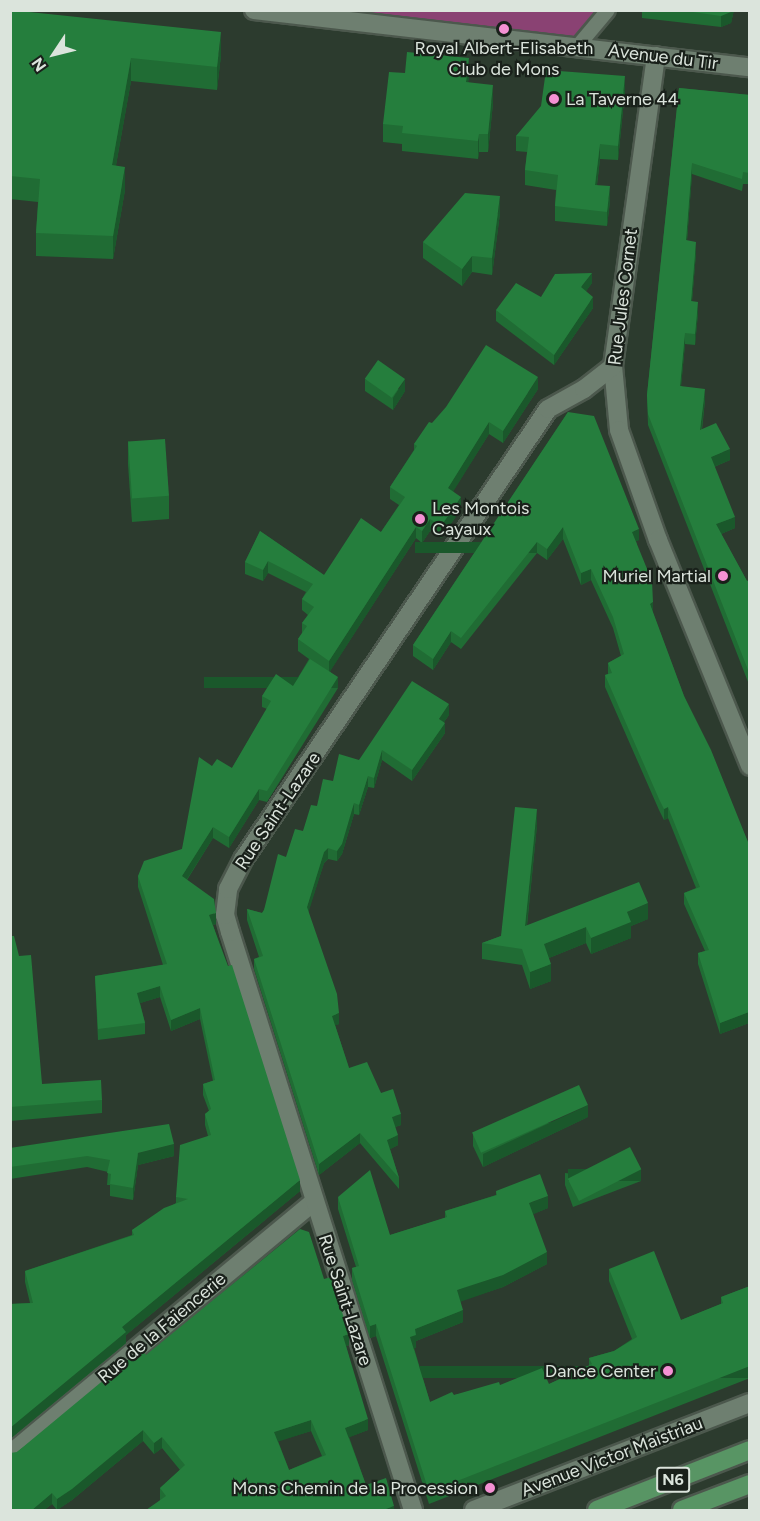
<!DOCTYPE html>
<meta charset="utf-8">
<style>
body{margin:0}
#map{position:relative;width:760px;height:1521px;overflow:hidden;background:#2c3b2e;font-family:Figtree,sans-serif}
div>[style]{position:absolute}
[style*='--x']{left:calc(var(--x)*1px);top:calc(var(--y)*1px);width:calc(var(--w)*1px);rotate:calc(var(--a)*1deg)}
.green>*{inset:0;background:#8a4273}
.roads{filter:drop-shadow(2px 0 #4c584d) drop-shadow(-2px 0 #4c584d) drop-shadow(0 2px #4c584d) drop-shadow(0 -2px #4c584d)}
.service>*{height:14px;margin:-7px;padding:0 7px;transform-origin:7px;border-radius:7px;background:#6e7f70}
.minor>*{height:18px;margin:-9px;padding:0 9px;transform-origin:9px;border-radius:9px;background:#6e7f70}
.primary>*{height:18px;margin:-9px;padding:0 9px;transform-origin:9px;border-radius:9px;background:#589564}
.wall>*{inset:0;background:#206c34}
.shaded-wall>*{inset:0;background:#1a582b;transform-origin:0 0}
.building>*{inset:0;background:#257e3d;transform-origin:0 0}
.dots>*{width:16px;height:16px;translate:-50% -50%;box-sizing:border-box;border:3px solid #19201a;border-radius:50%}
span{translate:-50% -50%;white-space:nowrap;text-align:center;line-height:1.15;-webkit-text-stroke:4.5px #19201a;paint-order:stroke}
.shield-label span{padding:2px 4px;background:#19201a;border:2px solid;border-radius:4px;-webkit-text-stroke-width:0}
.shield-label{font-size:16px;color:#dbe4dc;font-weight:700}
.poi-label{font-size:18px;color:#dbe4dc}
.left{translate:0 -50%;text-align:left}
.right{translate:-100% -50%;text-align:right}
.street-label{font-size:18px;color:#dbe4dc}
.frame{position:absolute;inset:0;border:12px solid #dbe4dc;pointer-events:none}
.north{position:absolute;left:24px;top:24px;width:60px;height:60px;-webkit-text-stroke:4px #19201a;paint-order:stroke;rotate:235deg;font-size:16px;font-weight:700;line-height:24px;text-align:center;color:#dbe4dc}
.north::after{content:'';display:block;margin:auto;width:21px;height:27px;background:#dbe4dc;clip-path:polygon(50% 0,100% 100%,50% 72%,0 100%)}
</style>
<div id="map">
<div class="green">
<div style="clip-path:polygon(254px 11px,608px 11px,577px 47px)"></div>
</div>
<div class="roads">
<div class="service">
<div style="--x:577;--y:47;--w:48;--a:-50"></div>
</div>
<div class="minor">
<div style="--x:254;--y:10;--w:499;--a:6.6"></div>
<div style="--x:656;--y:56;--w:313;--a:97.9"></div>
<div style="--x:613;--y:366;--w:64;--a:84.6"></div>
<div style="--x:619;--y:430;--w:117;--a:70.5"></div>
<div style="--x:658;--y:540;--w:244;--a:67.8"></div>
<div style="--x:10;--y:1454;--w:395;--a:-39.7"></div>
<div style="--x:413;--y:1510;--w:606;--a:-107.57"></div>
<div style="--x:230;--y:932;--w:18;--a:-106"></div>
<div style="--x:225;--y:915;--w:26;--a:-83"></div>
<div style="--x:228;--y:889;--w:35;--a:-63"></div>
<div style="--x:244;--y:858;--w:542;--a:-55.9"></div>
<div style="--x:548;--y:409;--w:41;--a:-29.1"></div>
<div style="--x:584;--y:389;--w:37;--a:-38"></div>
<div style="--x:474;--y:1510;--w:296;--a:-21.2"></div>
</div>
<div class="primary">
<div style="--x:597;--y:1510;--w:164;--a:-21.4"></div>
<div style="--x:682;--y:1510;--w:73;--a:-20.9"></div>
</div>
</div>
<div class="wall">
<div style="clip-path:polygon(10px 10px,221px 55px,217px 90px,131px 81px,116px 165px,125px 190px,113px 259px,36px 256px,36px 233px,38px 202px,10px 199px)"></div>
<div style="clip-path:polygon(642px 10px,734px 10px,731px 23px,721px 27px,642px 18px)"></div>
<div style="clip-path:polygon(405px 73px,469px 76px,468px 82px,493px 103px,488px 152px,479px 152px,478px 159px,402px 151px,402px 144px,383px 142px,383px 124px)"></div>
<div style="clip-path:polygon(679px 88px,750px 95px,750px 184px,743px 184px,742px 191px,692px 174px,687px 241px,696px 253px,692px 301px,698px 313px,695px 345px,685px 344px,681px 386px,705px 400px,702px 430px,730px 460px,714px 467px,735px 528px,721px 534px,747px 581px,750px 580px,750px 687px,648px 425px,647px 395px)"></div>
<div style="clip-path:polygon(625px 90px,618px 160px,600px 159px,597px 185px,610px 201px,607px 226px,555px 221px,555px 206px,556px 190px,525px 185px,525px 170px,527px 152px,516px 151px,516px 136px)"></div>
<div style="clip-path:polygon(500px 213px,492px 275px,472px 272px,462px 286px,423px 258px,423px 242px)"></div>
<div style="clip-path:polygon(592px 283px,586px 291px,593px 308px,554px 365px,496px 321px,496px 310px)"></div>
<div style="clip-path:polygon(365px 379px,405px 391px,393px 410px,365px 391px)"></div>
<div style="clip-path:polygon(538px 389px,503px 443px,489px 434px,453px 491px,461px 509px,441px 538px,430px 531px,422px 543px,416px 538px,330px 671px,338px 688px,267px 802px,259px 800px,229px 848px,213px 838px,187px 880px,216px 924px,213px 925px,300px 1191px,126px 1335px,126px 1343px,10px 1439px,10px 1304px,30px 1303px,25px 1282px,25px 1271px,132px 1235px,132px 1230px,176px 1203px,176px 1197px,208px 1136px,205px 1125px,205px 1114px,209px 1111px,203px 1095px,203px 1084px,213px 1081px,200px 1019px,171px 1031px,160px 997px,140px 1003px,145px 1023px,145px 1034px,98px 1040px,95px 976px,163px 965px,138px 887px,138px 876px,182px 849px,212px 766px,232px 768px,267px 709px,262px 707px,262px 696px,293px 686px,309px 659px,298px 651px,298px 639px,302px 633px,302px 623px,308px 615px,302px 610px,302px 599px,306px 592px,268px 573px,263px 581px,245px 574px,245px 562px,260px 531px,324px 575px,381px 532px,399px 505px,390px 499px,390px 487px,414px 450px,414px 444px,432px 423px)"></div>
<div style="clip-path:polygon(568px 412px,639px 540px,636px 541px,653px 613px,684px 696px,750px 847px,750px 1023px,749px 1023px,720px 1034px,698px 964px,698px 953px,705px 951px,684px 904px,684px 893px,696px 888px,668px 818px,664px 820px,659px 810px,605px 687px,605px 675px,608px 674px,608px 663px,621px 656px,613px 628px,591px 580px,581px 585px,563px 539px,547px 560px,537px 553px,461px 649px,451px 642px,433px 670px,413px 656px,413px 645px)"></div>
<div style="clip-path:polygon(128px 441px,169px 496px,169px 519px,132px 522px,128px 464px)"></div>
<div style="clip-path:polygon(449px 715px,444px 722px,445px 733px,412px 781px,382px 760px,374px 788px,368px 787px,359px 815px,354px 814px,342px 854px,337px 861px,328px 859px,324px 863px,308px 912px,339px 1024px,335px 1025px,349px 1068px,381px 1093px,401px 1125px,395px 1127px,398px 1145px,390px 1149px,399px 1178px,399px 1189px,360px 1143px,319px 1175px,254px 969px,254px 959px,259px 957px,247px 920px,247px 909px,262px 913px,264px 910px,286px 857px,303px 831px,317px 806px,333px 781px,359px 760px)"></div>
<div style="clip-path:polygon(537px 825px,527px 926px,648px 919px,631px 926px,631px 938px,591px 954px,586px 943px,549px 958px,551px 981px,530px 989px,522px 965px,482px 959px,482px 943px,501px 936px)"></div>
<div style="clip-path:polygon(10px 936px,42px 1084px,102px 1100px,102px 1113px,10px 1121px)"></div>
<div style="clip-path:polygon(588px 1117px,483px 1167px,473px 1146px,473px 1134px)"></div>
<div style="clip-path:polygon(10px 1148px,174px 1156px,138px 1165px,133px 1200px,110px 1196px,110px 1185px,107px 1185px,108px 1172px,87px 1167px,10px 1179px)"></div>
<div style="clip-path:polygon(565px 1173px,641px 1181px,573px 1207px,565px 1185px)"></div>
<div style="clip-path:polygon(496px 1191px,548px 1208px,533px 1214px,547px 1264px,503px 1287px,460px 1301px,463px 1322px,416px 1341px,416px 1348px,414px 1348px,430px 1402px,454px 1395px,500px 1385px,549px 1384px,589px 1366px,589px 1358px,614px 1351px,632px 1339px,609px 1281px,609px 1269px,681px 1320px,721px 1304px,721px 1297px,750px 1286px,750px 1378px,429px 1504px,376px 1336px,370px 1338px,352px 1280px,352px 1268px,356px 1267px,338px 1209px,338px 1197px,390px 1235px,445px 1218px,445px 1211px,496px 1195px)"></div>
<div style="clip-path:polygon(evenodd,324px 1279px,349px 1345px,346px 1346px,368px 1430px,349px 1437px,366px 1485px,394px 1510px,160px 1500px,160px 1488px,180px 1470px,162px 1448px,154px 1454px,143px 1441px,72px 1500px,57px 1510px,52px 1504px,44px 1510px,10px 1510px,17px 1452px,146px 1355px,324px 1279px,311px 1431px,322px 1456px,289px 1470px,278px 1441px,311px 1431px)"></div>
</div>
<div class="shaded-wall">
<div style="clip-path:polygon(731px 10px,734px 10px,731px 23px,721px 27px,721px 16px)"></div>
<div style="clip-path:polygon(221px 32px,221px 55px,217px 90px,217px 67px)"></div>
<div style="clip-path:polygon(131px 58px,131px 81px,112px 188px,112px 165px)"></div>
<div style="clip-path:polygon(469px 58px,469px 76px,466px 100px,466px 82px)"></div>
<div style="clip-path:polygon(625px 76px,625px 90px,618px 160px,618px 146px)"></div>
<div style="clip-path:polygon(493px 85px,493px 103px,488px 152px,488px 134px)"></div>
<div style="clip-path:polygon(479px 134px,479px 152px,478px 159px,478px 141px)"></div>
<div style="clip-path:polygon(600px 144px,600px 159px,595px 200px,595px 185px)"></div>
<div style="clip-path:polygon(692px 163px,692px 174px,686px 252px,686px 240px)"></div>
<div style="clip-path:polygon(125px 167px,125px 190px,113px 259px,113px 236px)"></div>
<div style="clip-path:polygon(610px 186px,610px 201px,607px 226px,607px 212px)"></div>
<div style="clip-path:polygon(500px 196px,500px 213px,492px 275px,492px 258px)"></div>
<div style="clip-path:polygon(696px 242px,696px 253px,691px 312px,691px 301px)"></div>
<div style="clip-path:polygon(472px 256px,472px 272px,462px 286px,462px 269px)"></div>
<div style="clip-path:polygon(592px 273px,592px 283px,581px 298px,581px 287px)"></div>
<div style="clip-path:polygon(593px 297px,593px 308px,554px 365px,554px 355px)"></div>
<div style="clip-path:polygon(698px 302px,698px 313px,695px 345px,695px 334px)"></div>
<div style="clip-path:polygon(685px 333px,685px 344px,680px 397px,680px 386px)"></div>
<div style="clip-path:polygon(538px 377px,538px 389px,503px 443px,503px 431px)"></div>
<div style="clip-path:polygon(405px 379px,405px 391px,393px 410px,393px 398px)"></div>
<div style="clip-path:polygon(705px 389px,705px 400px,700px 442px,700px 430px)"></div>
<div style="clip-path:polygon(489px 422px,489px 434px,448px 500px,448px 488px)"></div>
<div style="clip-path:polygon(730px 449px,730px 460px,711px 468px,711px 457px)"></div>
<div style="clip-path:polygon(461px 497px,461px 509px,441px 538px,441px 526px)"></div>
<div style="clip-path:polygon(735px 517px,735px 528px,716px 536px,716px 524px)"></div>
<div style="clip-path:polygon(430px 519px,430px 531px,422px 543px,422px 531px)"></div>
<div style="clip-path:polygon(416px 527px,416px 538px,329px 673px,329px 661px)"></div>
<div style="clip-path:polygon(563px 527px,563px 539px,547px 560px,547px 549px)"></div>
<div style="clip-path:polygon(639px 529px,639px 540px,632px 543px,632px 532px)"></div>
<div style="left:537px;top:542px;width:11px;height:122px;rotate:90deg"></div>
<div style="clip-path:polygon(268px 561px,268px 573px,263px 581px,263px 570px)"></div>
<div style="clip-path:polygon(591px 569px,591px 580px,581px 585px,581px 573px)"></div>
<div style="clip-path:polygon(653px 602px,653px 613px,650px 604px)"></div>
<div style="clip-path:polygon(451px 631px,451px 642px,433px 670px,433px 659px)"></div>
<div style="left:338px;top:677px;width:11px;height:134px;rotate:90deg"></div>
<div style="clip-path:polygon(449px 704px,449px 715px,439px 729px,439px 719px)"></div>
<div style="clip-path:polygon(445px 723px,445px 733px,412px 781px,412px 770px)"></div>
<div style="clip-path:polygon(382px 750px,382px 760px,374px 788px,374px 778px)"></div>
<div style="clip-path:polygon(368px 776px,368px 787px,359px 815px,359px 805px)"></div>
<div style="clip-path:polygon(259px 789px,259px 800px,229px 848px,229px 837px)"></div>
<div style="clip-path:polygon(354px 803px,354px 814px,342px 854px,337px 861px,337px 851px)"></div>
<div style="clip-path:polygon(668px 807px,668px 818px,664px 820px,664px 809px)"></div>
<div style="clip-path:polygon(537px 809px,537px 825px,525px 943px,525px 926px)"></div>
<div style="clip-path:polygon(213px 827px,213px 838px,182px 887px,182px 876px)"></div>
<div style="clip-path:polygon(328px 848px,328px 859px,324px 863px,307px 917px,307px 907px,324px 852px)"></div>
<div style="clip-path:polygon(648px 903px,648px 919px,631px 926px,631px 938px,591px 954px,591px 938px,627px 912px)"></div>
<div style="clip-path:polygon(216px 913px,216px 924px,209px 926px,209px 915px)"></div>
<div style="clip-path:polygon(586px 927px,586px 943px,544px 960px,544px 944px)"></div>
<div style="clip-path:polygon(551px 964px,551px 981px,530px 989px,530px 972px)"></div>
<div style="clip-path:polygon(160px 986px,160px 997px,137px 1004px,137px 993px)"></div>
<div style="clip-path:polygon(200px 1008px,200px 1019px,171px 1031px,171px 1020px)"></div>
<div style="clip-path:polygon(749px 1012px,749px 1023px,720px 1034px,720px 1023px)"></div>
<div style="clip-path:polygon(339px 1013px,339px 1024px,332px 1027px,332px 1016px)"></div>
<div style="clip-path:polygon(588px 1105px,588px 1117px,483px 1167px,483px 1154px)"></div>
<div style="clip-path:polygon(401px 1114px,401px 1125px,392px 1128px,392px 1117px)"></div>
<div style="clip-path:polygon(360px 1133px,360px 1143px,319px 1175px,319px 1164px)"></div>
<div style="clip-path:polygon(398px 1135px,398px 1145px,387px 1151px,387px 1140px)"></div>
<div style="clip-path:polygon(174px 1144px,174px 1156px,138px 1165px,133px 1200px,133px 1188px,138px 1153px)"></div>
<div style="left:641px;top:1169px;width:12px;height:73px;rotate:90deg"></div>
<div style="clip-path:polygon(300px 1180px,300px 1191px,126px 1335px,126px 1343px,10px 1439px,10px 1428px,122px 1327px)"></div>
<div style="clip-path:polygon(548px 1196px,548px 1208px,529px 1216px,529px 1203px)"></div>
<div style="clip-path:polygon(547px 1252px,547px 1264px,503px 1287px,457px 1303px,457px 1290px)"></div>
<div style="clip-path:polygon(463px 1310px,463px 1322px,416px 1341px,416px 1348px,410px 1350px,410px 1337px,415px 1329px)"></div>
<div style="clip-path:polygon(376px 1324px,376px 1336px,370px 1338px,370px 1326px)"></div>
<div style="clip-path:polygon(349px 1334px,349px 1345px,343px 1347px,343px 1336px)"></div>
<div style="left:750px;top:1366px;width:12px;height:345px;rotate:90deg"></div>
<div style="clip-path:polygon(368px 1419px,368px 1430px,345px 1439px,345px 1428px)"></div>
<div style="clip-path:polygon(311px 1420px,311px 1431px,274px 1443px,274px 1432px)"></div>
<div style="clip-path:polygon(143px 1430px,143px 1441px,72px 1500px,57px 1510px,57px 1499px)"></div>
<div style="clip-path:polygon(162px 1437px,162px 1448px,154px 1454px,154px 1443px)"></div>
<div style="clip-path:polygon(52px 1493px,52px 1504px,44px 1510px,32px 1510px)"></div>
<div style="clip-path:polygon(394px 1506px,394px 1510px,383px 1510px)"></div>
</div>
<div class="building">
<div style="clip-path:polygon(10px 10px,221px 32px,217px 67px,131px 58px,112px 165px,125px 167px,113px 236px,36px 233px,40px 179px,10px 176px)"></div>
<div style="clip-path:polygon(679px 10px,731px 10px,731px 12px,721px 16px)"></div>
<div style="clip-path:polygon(407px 52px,469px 58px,466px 82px,493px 85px,488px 134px,479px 134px,478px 141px,402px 133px,403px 126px,383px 124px,389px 72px,405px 73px)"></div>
<div style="clip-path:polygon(546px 70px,625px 76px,618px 146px,600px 144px,595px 185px,610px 186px,607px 212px,555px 206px,558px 175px,525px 170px,529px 137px,516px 136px,541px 106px)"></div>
<div style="clip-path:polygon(679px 88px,750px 95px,750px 173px,743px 172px,742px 179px,692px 163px,686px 240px,696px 242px,691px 301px,698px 302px,695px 334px,685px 333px,680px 386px,705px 389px,700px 430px,716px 423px,730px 449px,711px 457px,735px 517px,716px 524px,747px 581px,750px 580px,750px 675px,648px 414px,647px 395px)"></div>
<div style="clip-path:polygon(465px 193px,500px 196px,492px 258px,472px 256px,462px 269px,423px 242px)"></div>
<div style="clip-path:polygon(592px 273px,581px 287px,593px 297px,554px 355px,496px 310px,516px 283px,541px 297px,555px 274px)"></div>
<div style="clip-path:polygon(486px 345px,538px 377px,503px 431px,489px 422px,448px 488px,461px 497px,441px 526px,430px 519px,422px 531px,416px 527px,329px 661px,298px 639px,307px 626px,302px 623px,314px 607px,302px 599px,313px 584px,268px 561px,263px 570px,245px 562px,260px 531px,324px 575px,361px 518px,381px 532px,405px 497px,390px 487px,417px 446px,414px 444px,429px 422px,432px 423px,446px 407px)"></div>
<div style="left:378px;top:360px;width:33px;height:23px;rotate:35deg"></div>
<div style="clip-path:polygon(568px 412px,594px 416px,639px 529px,632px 532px,652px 581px,653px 602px,650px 604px,684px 696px,711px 750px,750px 847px,750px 1012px,749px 1012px,720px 1023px,698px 953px,709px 950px,684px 893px,700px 887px,668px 807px,664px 809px,659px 799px,605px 675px,612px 673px,608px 663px,624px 654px,613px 617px,591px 569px,581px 573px,563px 527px,547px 549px,537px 542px,461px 638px,451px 631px,433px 659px,413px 645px)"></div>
<div style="left:165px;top:439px;width:57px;height:37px;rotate:86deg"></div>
<div style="clip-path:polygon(310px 659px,338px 677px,267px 791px,259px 789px,229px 837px,213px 827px,182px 876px,214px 899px,216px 913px,209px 915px,228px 966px,232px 965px,300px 1180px,122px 1327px,126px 1332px,10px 1428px,10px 1304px,33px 1303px,25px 1271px,134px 1235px,132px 1230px,164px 1208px,188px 1199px,176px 1197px,180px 1145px,211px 1135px,205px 1114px,211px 1109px,203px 1084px,215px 1080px,200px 1008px,171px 1020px,160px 986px,137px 993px,145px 1023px,98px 1029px,95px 976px,167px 964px,138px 876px,144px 861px,182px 849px,199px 757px,212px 766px,217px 759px,232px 768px,271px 701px,262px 696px,276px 674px,293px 686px)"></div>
<div style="clip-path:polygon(412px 681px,449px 704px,439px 719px,445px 723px,412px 770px,382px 750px,374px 778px,368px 776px,359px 805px,354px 803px,342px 844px,337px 851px,328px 848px,324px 852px,307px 907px,337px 994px,339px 1013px,332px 1016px,349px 1068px,367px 1062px,381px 1093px,393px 1089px,401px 1114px,392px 1117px,398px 1135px,387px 1140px,399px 1178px,360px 1133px,319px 1164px,254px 959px,263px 956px,247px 909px,262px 913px,264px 910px,278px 854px,286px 857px,295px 829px,303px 831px,311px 805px,317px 806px,323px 779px,333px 781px,339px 754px,359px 760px)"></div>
<div style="clip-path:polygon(515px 807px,537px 809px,525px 926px,639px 882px,648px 903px,627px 912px,631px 922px,591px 938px,586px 927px,544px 944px,551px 964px,530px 972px,522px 949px,482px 943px,501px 936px)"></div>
<div style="clip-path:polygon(10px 936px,14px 936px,19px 956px,31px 955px,42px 1084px,101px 1080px,102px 1100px,10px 1107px)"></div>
<div style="left:579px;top:1085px;width:22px;height:117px;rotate:66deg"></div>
<div style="clip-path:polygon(169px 1124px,174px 1144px,138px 1153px,133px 1188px,110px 1184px,111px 1174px,107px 1173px,110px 1160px,87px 1156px,10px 1167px,10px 1148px)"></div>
<div style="left:630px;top:1147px;width:25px;height:70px;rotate:63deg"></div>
<div style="clip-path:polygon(370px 1170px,390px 1235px,447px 1217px,445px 1211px,497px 1195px,496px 1191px,540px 1174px,548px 1196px,529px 1203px,547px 1252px,503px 1275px,457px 1290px,463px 1310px,415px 1329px,416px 1335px,410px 1337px,430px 1402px,452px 1392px,454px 1395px,499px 1382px,500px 1385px,542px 1368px,549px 1384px,592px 1364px,589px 1358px,614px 1351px,637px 1337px,609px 1269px,654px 1251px,681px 1320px,723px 1303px,721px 1297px,750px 1286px,750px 1366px,429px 1492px,376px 1324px,370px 1326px,352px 1268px,359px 1266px,338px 1197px)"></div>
<div style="clip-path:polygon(evenodd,300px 1229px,309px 1232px,324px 1279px,331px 1277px,349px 1334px,343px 1336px,368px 1419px,345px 1428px,366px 1485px,386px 1478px,394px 1506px,383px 1510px,146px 1510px,166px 1496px,160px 1488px,185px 1465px,162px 1437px,154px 1443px,143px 1430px,72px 1489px,57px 1499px,52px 1493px,32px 1510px,10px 1510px,10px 1453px,17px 1452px,141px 1349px,146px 1355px,300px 1229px,311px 1420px,326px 1455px,289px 1470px,274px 1432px,311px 1420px)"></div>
</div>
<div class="dots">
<div style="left:504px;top:29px;background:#f491d3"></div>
<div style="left:554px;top:99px;background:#f491d3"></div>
<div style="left:420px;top:519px;background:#f491d3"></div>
<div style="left:723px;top:576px;background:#f491d3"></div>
<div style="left:668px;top:1371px;background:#f491d3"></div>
<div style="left:490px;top:1488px;background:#f491d3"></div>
</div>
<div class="shield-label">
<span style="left:673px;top:1480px">N6</span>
</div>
<div class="poi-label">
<span style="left:504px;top:59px">Royal Albert-Elisabeth<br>Club de Mons</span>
<span class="left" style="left:566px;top:99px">La Taverne 44</span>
<span class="left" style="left:432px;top:519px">Les Montois<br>Cayaux</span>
<span class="right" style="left:711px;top:576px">Muriel Martial</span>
<span class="right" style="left:656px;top:1371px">Dance Center</span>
<span class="right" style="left:478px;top:1488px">Mons Chemin de la Procession</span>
</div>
<div class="street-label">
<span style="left:663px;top:57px;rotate:7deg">Avenue du Tir</span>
<span style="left:623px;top:297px;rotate:-83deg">Rue Jules Cornet</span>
<span style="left:278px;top:811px;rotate:-56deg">Rue Saint-Lazare</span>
<span style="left:345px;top:1300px;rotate:72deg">Rue Saint-Lazare</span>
<span style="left:162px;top:1328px;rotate:-40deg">Rue de la Faïencerie</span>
<span style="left:612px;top:1457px;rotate:-21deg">Avenue Victor Maistriau</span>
</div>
<div class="frame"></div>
<div class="north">N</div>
</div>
